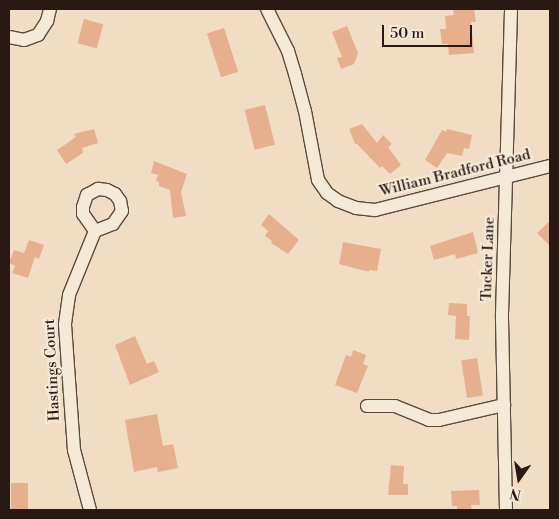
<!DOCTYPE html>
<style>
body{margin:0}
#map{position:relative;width:559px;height:519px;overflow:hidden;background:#f0ddc3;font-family:"Libre Bodoni",serif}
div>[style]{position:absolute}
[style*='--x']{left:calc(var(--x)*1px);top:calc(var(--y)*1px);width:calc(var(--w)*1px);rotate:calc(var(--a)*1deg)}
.building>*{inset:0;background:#e6b08f;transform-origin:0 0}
.roads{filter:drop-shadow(1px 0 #5c4a3f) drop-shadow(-1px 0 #5c4a3f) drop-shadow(0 1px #5c4a3f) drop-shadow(0 -1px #5c4a3f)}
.minor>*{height:12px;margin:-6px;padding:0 6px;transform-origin:6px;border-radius:6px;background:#f5e9d8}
span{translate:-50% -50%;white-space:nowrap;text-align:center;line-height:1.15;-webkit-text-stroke:4.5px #f5e9d8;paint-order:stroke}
.street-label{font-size:15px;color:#2a1913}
.frame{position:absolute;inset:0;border:10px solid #2a1913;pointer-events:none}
.north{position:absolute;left:494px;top:454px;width:50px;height:50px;-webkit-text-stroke:4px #f5e9d8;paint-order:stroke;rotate:193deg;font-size:14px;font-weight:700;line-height:20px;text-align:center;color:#2a1913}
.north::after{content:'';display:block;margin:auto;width:18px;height:22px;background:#2a1913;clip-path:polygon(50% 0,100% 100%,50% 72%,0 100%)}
.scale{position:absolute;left:382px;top:25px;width:90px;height:22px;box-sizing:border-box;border:2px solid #2a1913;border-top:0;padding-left:6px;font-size:15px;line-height:18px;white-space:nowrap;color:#2a1913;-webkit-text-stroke:4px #f5e9d8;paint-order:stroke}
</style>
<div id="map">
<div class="building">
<div style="clip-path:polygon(474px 9px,476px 22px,471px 22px,474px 53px,449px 55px,448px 44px,442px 44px,440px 29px,446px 29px,445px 16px,454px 15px,453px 10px)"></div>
<div style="left:84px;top:19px;width:20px;height:25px;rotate:15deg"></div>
<div style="clip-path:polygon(347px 26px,358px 53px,354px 64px,341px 69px,337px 58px,342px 57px,332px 32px)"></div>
<div style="left:224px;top:28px;width:46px;height:18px;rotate:72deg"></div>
<div style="left:265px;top:105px;width:41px;height:21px;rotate:76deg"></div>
<div style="clip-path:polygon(362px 124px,377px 143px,383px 135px,392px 144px,388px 147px,401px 165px,390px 174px,382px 166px,380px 168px,357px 144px,355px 144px,349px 129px)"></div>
<div style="clip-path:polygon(94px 129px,98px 143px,82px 148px,83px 153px,66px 164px,57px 150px,76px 137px,74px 134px)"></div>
<div style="clip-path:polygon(447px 129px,472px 135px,469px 149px,464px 148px,462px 156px,447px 153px,437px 168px,425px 160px,442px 130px,446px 132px)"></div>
<div style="clip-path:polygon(154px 161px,187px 174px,181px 192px,186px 216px,173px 218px,170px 190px,159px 186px,159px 182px,156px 181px,158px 175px,151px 173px)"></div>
<div style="clip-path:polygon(269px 214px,299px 240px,288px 254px,271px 243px,272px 241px,265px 236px,268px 231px,261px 225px)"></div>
<div style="clip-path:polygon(550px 221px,550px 246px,537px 233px)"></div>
<div style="clip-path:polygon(473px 232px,478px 253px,456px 259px,455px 254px,434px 260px,430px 246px)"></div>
<div style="clip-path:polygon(29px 240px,44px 245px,39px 259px,35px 257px,28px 278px,12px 273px,15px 266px,9px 263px,14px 250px,24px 253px)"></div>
<div style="clip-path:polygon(343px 242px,381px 249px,377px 271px,369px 270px,369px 272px,339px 264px)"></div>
<div style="clip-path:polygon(449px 303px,467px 304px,467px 316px,470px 316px,469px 340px,455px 339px,456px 316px,448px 315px)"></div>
<div style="clip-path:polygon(135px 336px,147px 364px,154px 361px,159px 372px,130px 385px,115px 345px)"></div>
<div style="clip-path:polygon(353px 350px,366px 355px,363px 364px,368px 366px,357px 393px,335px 385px,346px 355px,351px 357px)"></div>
<div style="left:477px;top:358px;width:38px;height:16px;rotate:81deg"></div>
<div style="clip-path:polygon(157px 414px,163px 446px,173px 444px,178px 468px,158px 472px,157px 467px,134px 472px,125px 420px)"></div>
<div style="clip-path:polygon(391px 465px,404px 466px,403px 484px,408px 484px,408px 495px,388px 495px)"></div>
<div style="left:11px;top:483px;width:17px;height:27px"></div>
<div style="clip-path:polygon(479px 490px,480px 505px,471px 505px,472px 510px,457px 510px,457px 506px,452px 506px,451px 491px)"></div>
</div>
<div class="roads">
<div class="minor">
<div style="--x:267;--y:9;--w:47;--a:63.4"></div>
<div style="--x:288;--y:51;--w:24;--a:73"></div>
<div style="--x:295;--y:74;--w:38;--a:75"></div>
<div style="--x:305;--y:111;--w:70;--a:79.3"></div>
<div style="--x:318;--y:180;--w:16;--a:55"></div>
<div style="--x:327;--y:193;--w:14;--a:36"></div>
<div style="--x:338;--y:201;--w:19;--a:21"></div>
<div style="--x:356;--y:208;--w:19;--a:6"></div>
<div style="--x:375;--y:210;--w:180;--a:-14.1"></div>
<div style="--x:9;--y:37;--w:15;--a:11"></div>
<div style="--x:24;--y:40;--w:15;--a:-20"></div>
<div style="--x:38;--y:35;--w:17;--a:-57"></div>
<div style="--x:47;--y:21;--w:12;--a:-76"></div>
<div style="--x:98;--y:189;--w:9;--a:6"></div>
<div style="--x:107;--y:190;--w:9;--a:27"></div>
<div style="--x:115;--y:194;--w:9;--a:54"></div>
<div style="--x:120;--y:201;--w:10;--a:79"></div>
<div style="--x:122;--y:211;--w:16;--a:125"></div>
<div style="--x:113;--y:224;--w:19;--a:159"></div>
<div style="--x:95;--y:231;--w:21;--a:-125"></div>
<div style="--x:83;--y:214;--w:7;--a:-90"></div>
<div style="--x:83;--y:207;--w:13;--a:-72"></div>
<div style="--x:87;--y:195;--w:13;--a:-29"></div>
<div style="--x:367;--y:406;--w:28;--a:0"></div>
<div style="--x:395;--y:406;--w:37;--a:22"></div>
<div style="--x:429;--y:420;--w:10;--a:0"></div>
<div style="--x:439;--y:420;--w:67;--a:-13"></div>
<div style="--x:90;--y:510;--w:62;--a:-104.9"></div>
<div style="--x:74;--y:450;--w:126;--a:-94.1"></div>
<div style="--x:65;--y:324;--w:29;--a:-82"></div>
<div style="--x:69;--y:295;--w:69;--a:-67.9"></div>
<div style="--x:506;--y:510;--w:196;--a:-91.2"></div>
<div style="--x:502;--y:314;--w:305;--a:-88.3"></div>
</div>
</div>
<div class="street-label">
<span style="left:455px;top:173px;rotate:-14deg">William Bradford Road</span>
<span style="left:488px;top:259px;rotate:-88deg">Tucker Lane</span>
<span style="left:52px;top:370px;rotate:-93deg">Hastings Court</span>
</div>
<div class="frame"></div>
<div class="north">N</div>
<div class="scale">50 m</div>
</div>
